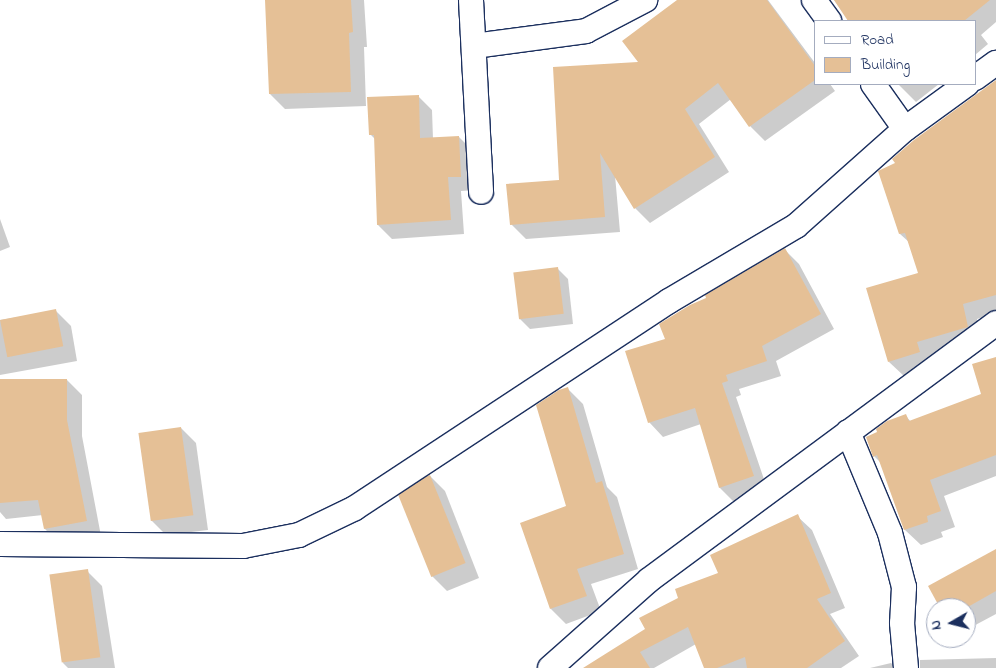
<!DOCTYPE html>
<style>
body{margin:0}
#map{position:relative;width:996px;height:668px;overflow:hidden;background:#fff;font-family:"Indie Flower",sans-serif}
div>[style]{position:absolute}
[style*='--x']{left:calc(var(--x)*1px);top:calc(var(--y)*1px);width:calc(var(--w)*1px);rotate:calc(var(--a)*1deg)}
.shadow>*{inset:0;background:#0003}
.building>*{inset:0;background:#e5c096;transform-origin:0 0}
.roads{filter:drop-shadow(1px 0 #1b2f5e) drop-shadow(-1px 0 #1b2f5e) drop-shadow(0 1px #1b2f5e) drop-shadow(0 -1px #1b2f5e)}
.minor>*{height:24px;margin:-12px;padding:0 12px;transform-origin:12px;border-radius:12px;background:#fff}
span{translate:-50% -50%;white-space:nowrap;text-align:center;line-height:1.15;-webkit-text-stroke:4.5px #fff;paint-order:stroke}
.legend{position:absolute;left:814px;top:20px;width:162px;height:65px;box-sizing:border-box;background:#fff;border:1px solid #a4acbf;margin:0;padding:6px 9px;list-style:none;font-size:15px;color:#1b2f5e}
.legend li{display:flex;align-items:center;gap:10px;height:25px}
.legend b{width:25px;border:1px solid #a4acbf}
.north{position:absolute;left:926px;top:598px;width:50px;height:50px;box-sizing:border-box;background:#fff;border:1px solid #a4acbf;border-radius:50%;rotate:262deg;font-size:14px;font-weight:700;line-height:20px;text-align:center;color:#1b2f5e}
.north::after{content:'';display:block;margin:auto;width:18px;height:22px;background:#1b2f5e;clip-path:polygon(50% 0,100% 100%,50% 72%,0 100%)}
</style>
<div id="map">
<div class="shadow">
<div style="clip-path:polygon(266px 0,364px 0,367px 47px,364px 47px,366px 106px,285px 109px,270px 94px)"></div>
<div style="clip-path:polygon(678px 0,768px 0,815px 63px,815px 84px,830px 84px,835px 91px,765px 141px,750px 126px,731px 99px,699px 124px,729px 172px,650px 223px,635px 208px,615px 175px,620px 232px,526px 239px,511px 224px,560px 181px,640px 63px)"></div>
<div style="clip-path:polygon(834px 0,996px 0,996px 22px,981px 35px,988px 44px,975px 55px,975px 21px,849px 21px)"></div>
<div style="clip-path:polygon(996px 82px,996px 313px,977px 319px,982px 341px,930px 357px,933px 367px,904px 376px,889px 362px,919px 274px,910px 243px,900px 234px,880px 172px,897px 164px)"></div>
<div style="clip-path:polygon(898px 84px,939px 84px,916px 102px)"></div>
<div style="clip-path:polygon(418px 96px,432px 110px,433px 139px,459px 137px,473px 151px,475px 190px,461px 191px,464px 234px,392px 239px,378px 225px,375px 139px,370px 134px)"></div>
<div style="clip-path:polygon(0 219px,10px 247px,0 251px)"></div>
<div style="clip-path:polygon(785px 250px,799px 264px,834px 329px,776px 361px,781px 376px,739px 389px,741px 395px,736px 397px,768px 491px,734px 502px,720px 488px,701px 424px,663px 437px,649px 422px,666px 340px,708px 299px)"></div>
<div style="clip-path:polygon(558px 269px,568px 279px,573px 324px,530px 329px,520px 319px)"></div>
<div style="clip-path:polygon(56px 311px,71px 326px,77px 361px,0 375px,0 320px)"></div>
<div style="clip-path:polygon(996px 359px,996px 476px,944px 496px,955px 527px,941px 532px,943px 537px,921px 545px,905px 530px,881px 463px,874px 456px,878px 433px,906px 416px,911px 422px,983px 395px)"></div>
<div style="clip-path:polygon(0 380px,67px 380px,82px 395px,82px 436px,101px 536px,60px 544px,45px 529px,43px 515px,6px 519px,0 512px)"></div>
<div style="clip-path:polygon(568px 389px,583px 404px,607px 487px,617px 497px,638px 569px,591px 584px,601px 611px,566px 624px,551px 609px,567px 507px)"></div>
<div style="clip-path:polygon(181px 428px,196px 443px,208px 530px,166px 535px,151px 520px)"></div>
<div style="clip-path:polygon(430px 476px,445px 491px,479px 578px,447px 591px,432px 576px,401px 496px)"></div>
<div style="clip-path:polygon(797px 516px,812px 530px,845px 608px,830px 614px,859px 656px,841px 668px,705px 668px,696px 644px,654px 668px,598px 668px,646px 630px,679px 598px,720px 574px)"></div>
<div style="clip-path:polygon(996px 551px,996px 614px,966px 630px,966px 608px,941px 608px)"></div>
<div style="clip-path:polygon(87px 571px,102px 586px,115px 668px,68px 668px,63px 663px)"></div>
<div style="clip-path:polygon(996px 658px,996px 668px,920px 668px,920px 660px)"></div>
<div style="clip-path:polygon(891px 663px,896px 668px,870px 668px)"></div>
</div>
<div class="building">
<div style="clip-path:polygon(265px 0,351px 0,353px 32px,349px 33px,351px 92px,269px 94px)"></div>
<div style="clip-path:polygon(677px 0,767px 0,815px 66px,815px 80px,749px 127px,718px 83px,685px 109px,715px 157px,634px 209px,600px 153px,605px 217px,510px 225px,506px 184px,559px 180px,553px 67px,638px 62px,622px 41px)"></div>
<div style="clip-path:polygon(834px 0,990px 0,964px 21px,848px 21px)"></div>
<div style="clip-path:polygon(996px 80px,996px 295px,963px 304px,968px 327px,917px 342px,920px 352px,888px 362px,866px 288px,918px 273px,905px 233px,899px 234px,878px 171px,895px 163px,892px 159px,914px 140px)"></div>
<div style="clip-path:polygon(419px 95px,420px 138px,459px 136px,461px 177px,448px 177px,451px 220px,377px 225px,374px 135px,369px 135px,367px 97px)"></div>
<div style="clip-path:polygon(785px 248px,821px 314px,762px 346px,767px 361px,726px 375px,728px 381px,722px 383px,754px 476px,719px 488px,695px 408px,648px 423px,625px 351px,665px 339px,659px 324px,690px 305px,706px 298px,705px 295px)"></div>
<div style="left:558px;top:267px;width:47px;height:45px;rotate:83deg"></div>
<div style="left:56px;top:309px;width:38px;height:57px;rotate:79deg"></div>
<div style="clip-path:polygon(996px 357px,996px 455px,930px 480px,941px 511px,927px 516px,928px 522px,904px 530px,877px 455px,873px 457px,866px 437px,877px 432px,876px 429px,887px 421px,906px 414px,909px 421px,981px 394px,972px 364px)"></div>
<div style="clip-path:polygon(0 379px,67px 379px,67px 420px,87px 521px,44px 529px,38px 500px,0 503px)"></div>
<div style="clip-path:polygon(568px 387px,596px 483px,602px 481px,624px 554px,577px 569px,587px 596px,550px 609px,520px 523px,566px 506px,536px 405px,559px 390px)"></div>
<div style="left:181px;top:427px;width:89px;height:43px;rotate:82deg"></div>
<div style="left:430px;top:475px;width:95px;height:37px;rotate:68deg"></div>
<div style="clip-path:polygon(798px 514px,831px 593px,817px 599px,845px 641px,807px 668px,747px 668px,745px 657px,717px 668px,704px 668px,688px 627px,640px 652px,650px 668px,583px 668px,645px 629px,639px 618px,678px 598px,675px 589px,718px 573px,710px 555px)"></div>
<div style="clip-path:polygon(996px 549px,996px 591px,966px 608px,940px 608px,928px 586px)"></div>
<div style="left:88px;top:569px;width:89px;height:39px;rotate:82deg"></div>
</div>
<div class="roads">
<div class="minor">
<div style="--x:471;--y:0;--w:192;--a:87"></div>
<div style="--x:814;--y:0;--w:26;--a:54"></div>
<div style="--x:474;--y:46;--w:113;--a:-7.6"></div>
<div style="--x:586;--y:31;--w:67;--a:-27.7"></div>
<div style="--x:975;--y:78;--w:26;--a:-36"></div>
<div style="--x:873;--y:84;--w:55;--a:54.6"></div>
<div style="--x:848;--y:432;--w:109;--a:67.4"></div>
<div style="--x:890;--y:533;--w:56;--a:75.5"></div>
<div style="--x:904;--y:587;--w:36;--a:93"></div>
<div style="--x:902;--y:623;--w:45;--a:84.9"></div>
<div style="--x:0;--y:544;--w:243;--a:0.5"></div>
<div style="--x:243;--y:546;--w:57;--a:-11.1"></div>
<div style="--x:299;--y:535;--w:62;--a:-25.7"></div>
<div style="--x:355;--y:508;--w:376;--a:-33.4"></div>
<div style="--x:669;--y:301;--w:147;--a:-30.6"></div>
<div style="--x:796;--y:226;--w:146;--a:-41.7"></div>
<div style="--x:905;--y:129;--w:77;--a:-36"></div>
<div style="--x:550;--y:668;--w:132;--a:-41.6"></div>
<div style="--x:649;--y:580;--w:432;--a:-36.5"></div>
</div>
</div>
<ul class="legend">
<li><b style="height:6px;background:#fff"></b>Road</li>
<li><b style="height:14px;background:#e5c096"></b>Building</li>
</ul>
<div class="north">N</div>
</div>
